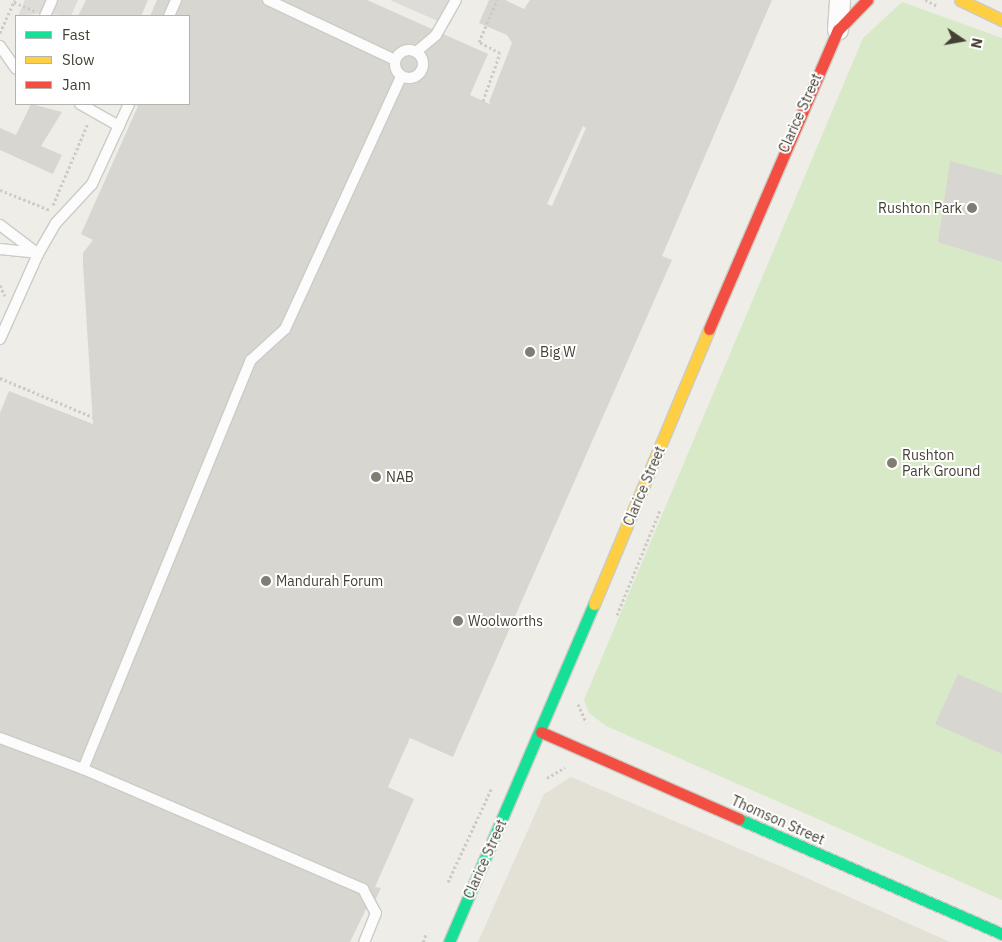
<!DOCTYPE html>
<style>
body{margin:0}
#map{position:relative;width:1002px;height:942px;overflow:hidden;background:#eeede8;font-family:"IBM Plex Sans",sans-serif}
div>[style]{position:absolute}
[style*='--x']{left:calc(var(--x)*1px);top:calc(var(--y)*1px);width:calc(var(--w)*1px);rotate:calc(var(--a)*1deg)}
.residential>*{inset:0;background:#e3e0d5}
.green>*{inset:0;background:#d8e9c8}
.parking>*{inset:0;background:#dedcd8}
.building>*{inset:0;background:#d8d6d0}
.path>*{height:3px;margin-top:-1.5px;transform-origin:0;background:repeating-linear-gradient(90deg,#cdcbc6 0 2.5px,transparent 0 5px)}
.roads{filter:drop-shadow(1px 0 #cccbc5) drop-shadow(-1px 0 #cccbc5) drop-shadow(0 1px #cccbc5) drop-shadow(0 -1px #cccbc5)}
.lane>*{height:10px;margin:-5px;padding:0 5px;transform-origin:5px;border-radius:5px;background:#fcfcfc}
.lane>.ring{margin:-5px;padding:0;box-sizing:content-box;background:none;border:10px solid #fcfcfc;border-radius:50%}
.street>*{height:20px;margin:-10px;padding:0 10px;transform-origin:10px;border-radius:10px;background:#fcfcfc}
.fast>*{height:11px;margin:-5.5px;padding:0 5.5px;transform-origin:5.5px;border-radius:5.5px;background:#16e098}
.slow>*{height:11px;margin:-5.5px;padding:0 5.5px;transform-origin:5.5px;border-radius:5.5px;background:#ffcf43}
.jam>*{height:11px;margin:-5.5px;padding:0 5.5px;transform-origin:5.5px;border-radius:5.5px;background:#f24e42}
.dots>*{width:14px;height:14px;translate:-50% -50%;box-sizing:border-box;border:2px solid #fff;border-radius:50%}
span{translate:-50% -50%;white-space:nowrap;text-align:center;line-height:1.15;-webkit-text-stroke:4px #fff;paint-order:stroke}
.street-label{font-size:14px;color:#444034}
.poi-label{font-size:14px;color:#444034}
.right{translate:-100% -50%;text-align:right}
.left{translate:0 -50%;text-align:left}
.legend{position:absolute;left:15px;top:15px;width:175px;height:90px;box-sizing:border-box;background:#fff;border:1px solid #b4b3ae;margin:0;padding:6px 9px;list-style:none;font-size:15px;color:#444034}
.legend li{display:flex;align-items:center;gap:10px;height:25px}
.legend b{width:25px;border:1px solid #b4b3ae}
.north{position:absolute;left:937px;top:15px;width:50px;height:50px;-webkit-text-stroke:4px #fff;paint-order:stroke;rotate:102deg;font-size:14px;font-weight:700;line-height:20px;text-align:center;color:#444034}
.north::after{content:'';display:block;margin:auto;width:18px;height:22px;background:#444034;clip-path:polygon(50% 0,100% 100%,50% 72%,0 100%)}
</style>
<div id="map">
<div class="residential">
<div style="clip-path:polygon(571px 777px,782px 867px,950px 942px,478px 942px,544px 794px)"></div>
</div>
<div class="green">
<div style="clip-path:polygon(902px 2px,1002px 38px,1002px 900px,606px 726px,589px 713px,584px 700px,863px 38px)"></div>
</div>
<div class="parking">
<div style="clip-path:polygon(25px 0,78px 0,71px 16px,42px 13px,18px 16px)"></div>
<div style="clip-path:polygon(390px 0,461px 0,449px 26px)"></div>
</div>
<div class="building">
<div style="clip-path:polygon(86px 0,148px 0,141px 16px,78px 16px)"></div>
<div style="clip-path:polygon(evenodd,157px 0,367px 0,488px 54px,470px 95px,492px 105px,489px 102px,512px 43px,507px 35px,479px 23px,489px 0,505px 0,524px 9px,530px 0,772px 0,662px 256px,672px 260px,453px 757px,410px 738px,388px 787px,414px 799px,375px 887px,381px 888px,370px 911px,366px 909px,350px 942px,0 942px,0 413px,9px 391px,93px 424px,83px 264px,83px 253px,93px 240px,81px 234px,138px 106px,134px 104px,189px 104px,189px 16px,150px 16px,157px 0,583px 126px,586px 128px,552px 206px,547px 204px,583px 126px)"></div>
<div style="clip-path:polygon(31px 104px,62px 112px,41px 146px,62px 155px,53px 174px,0 150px,0 128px,16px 135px)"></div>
<div style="clip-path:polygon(950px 161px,1002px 175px,1002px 262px,938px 242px)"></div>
<div style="clip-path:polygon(958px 674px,1002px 693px,1002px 754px,935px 724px)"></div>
</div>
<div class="path">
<div style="--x:925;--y:0;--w:14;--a:25"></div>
<div style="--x:14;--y:2;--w:22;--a:24"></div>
<div style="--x:0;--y:33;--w:36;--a:-66"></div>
<div style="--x:483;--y:101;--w:51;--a:-70.5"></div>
<div style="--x:500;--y:53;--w:24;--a:-152"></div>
<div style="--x:479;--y:42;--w:46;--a:-66.8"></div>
<div style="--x:0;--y:190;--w:54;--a:21.8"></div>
<div style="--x:53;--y:205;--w:89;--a:-66.9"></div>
<div style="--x:0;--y:285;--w:12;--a:66"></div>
<div style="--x:0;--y:378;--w:101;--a:22.8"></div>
<div style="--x:617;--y:615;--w:113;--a:-67.7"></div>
<div style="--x:578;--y:704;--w:20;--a:66"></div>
<div style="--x:547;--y:778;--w:21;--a:-31"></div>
<div style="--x:448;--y:882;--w:105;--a:-65.1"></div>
<div style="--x:423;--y:942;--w:9;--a:-69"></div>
</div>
<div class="roads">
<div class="lane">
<div style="--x:268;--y:0;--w:140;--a:25.3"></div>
<div style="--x:45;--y:16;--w:17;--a:-66"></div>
<div style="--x:169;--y:16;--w:17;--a:-66"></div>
<div style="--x:0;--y:46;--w:28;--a:55"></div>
<div class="ring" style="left:395px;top:50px;width:18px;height:18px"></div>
<div style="--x:416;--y:52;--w:26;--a:-40"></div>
<div style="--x:436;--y:35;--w:40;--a:-60.3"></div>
<div style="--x:80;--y:104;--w:45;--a:29.4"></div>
<div style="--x:0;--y:225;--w:48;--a:37.3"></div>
<div style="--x:0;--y:249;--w:37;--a:6"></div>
<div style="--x:0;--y:339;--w:93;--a:-65.9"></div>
<div style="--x:38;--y:254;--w:36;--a:-60"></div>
<div style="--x:56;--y:223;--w:53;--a:-47.3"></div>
<div style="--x:92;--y:184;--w:88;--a:-65.2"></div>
<div style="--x:0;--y:738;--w:89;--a:20.5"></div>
<div style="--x:83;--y:769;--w:305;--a:23.2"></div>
<div style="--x:363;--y:889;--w:27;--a:62"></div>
<div style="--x:376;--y:913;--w:31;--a:112"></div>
<div style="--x:83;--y:769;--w:442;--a:-67.7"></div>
<div style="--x:251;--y:360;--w:46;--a:-42.4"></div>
<div style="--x:285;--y:329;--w:277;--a:-65.3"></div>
</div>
<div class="street">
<div style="--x:838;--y:30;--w:30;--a:-86"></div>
</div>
<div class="fast">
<div style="--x:739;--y:819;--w:287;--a:23.6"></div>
<div style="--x:449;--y:942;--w:368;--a:-66.8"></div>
</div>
<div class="slow">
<div style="--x:960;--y:0;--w:47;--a:25.5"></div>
<div style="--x:594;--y:604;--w:298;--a:-67.3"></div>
</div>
<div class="jam">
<div style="--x:709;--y:329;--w:326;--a:-66.7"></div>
<div style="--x:838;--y:30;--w:42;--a:-46"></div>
<div style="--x:541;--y:732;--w:216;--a:23.7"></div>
</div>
</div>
<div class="dots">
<div style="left:972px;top:208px;background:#807d73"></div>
<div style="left:530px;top:352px;background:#807d73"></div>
<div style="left:892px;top:463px;background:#807d73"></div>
<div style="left:376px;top:477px;background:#807d73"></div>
<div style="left:266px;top:581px;background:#807d73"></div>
<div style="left:458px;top:621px;background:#807d73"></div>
</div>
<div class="street-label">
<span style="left:800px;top:113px;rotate:-66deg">Clarice Street</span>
<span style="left:644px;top:486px;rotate:-67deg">Clarice Street</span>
<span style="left:778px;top:820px;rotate:24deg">Thomson Street</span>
<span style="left:485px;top:859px;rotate:-66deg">Clarice Street</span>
</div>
<div class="poi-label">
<span class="right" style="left:962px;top:208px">Rushton Park</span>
<span class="left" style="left:540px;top:352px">Big W</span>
<span class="left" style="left:902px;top:463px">Rushton<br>Park Ground</span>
<span class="left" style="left:386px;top:477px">NAB</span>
<span class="left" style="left:276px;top:581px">Mandurah Forum</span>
<span class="left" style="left:468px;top:621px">Woolworths</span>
</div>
<ul class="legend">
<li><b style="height:6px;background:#16e098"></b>Fast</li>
<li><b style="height:6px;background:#ffcf43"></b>Slow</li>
<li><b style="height:6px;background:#f24e42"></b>Jam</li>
</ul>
<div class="north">N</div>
</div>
